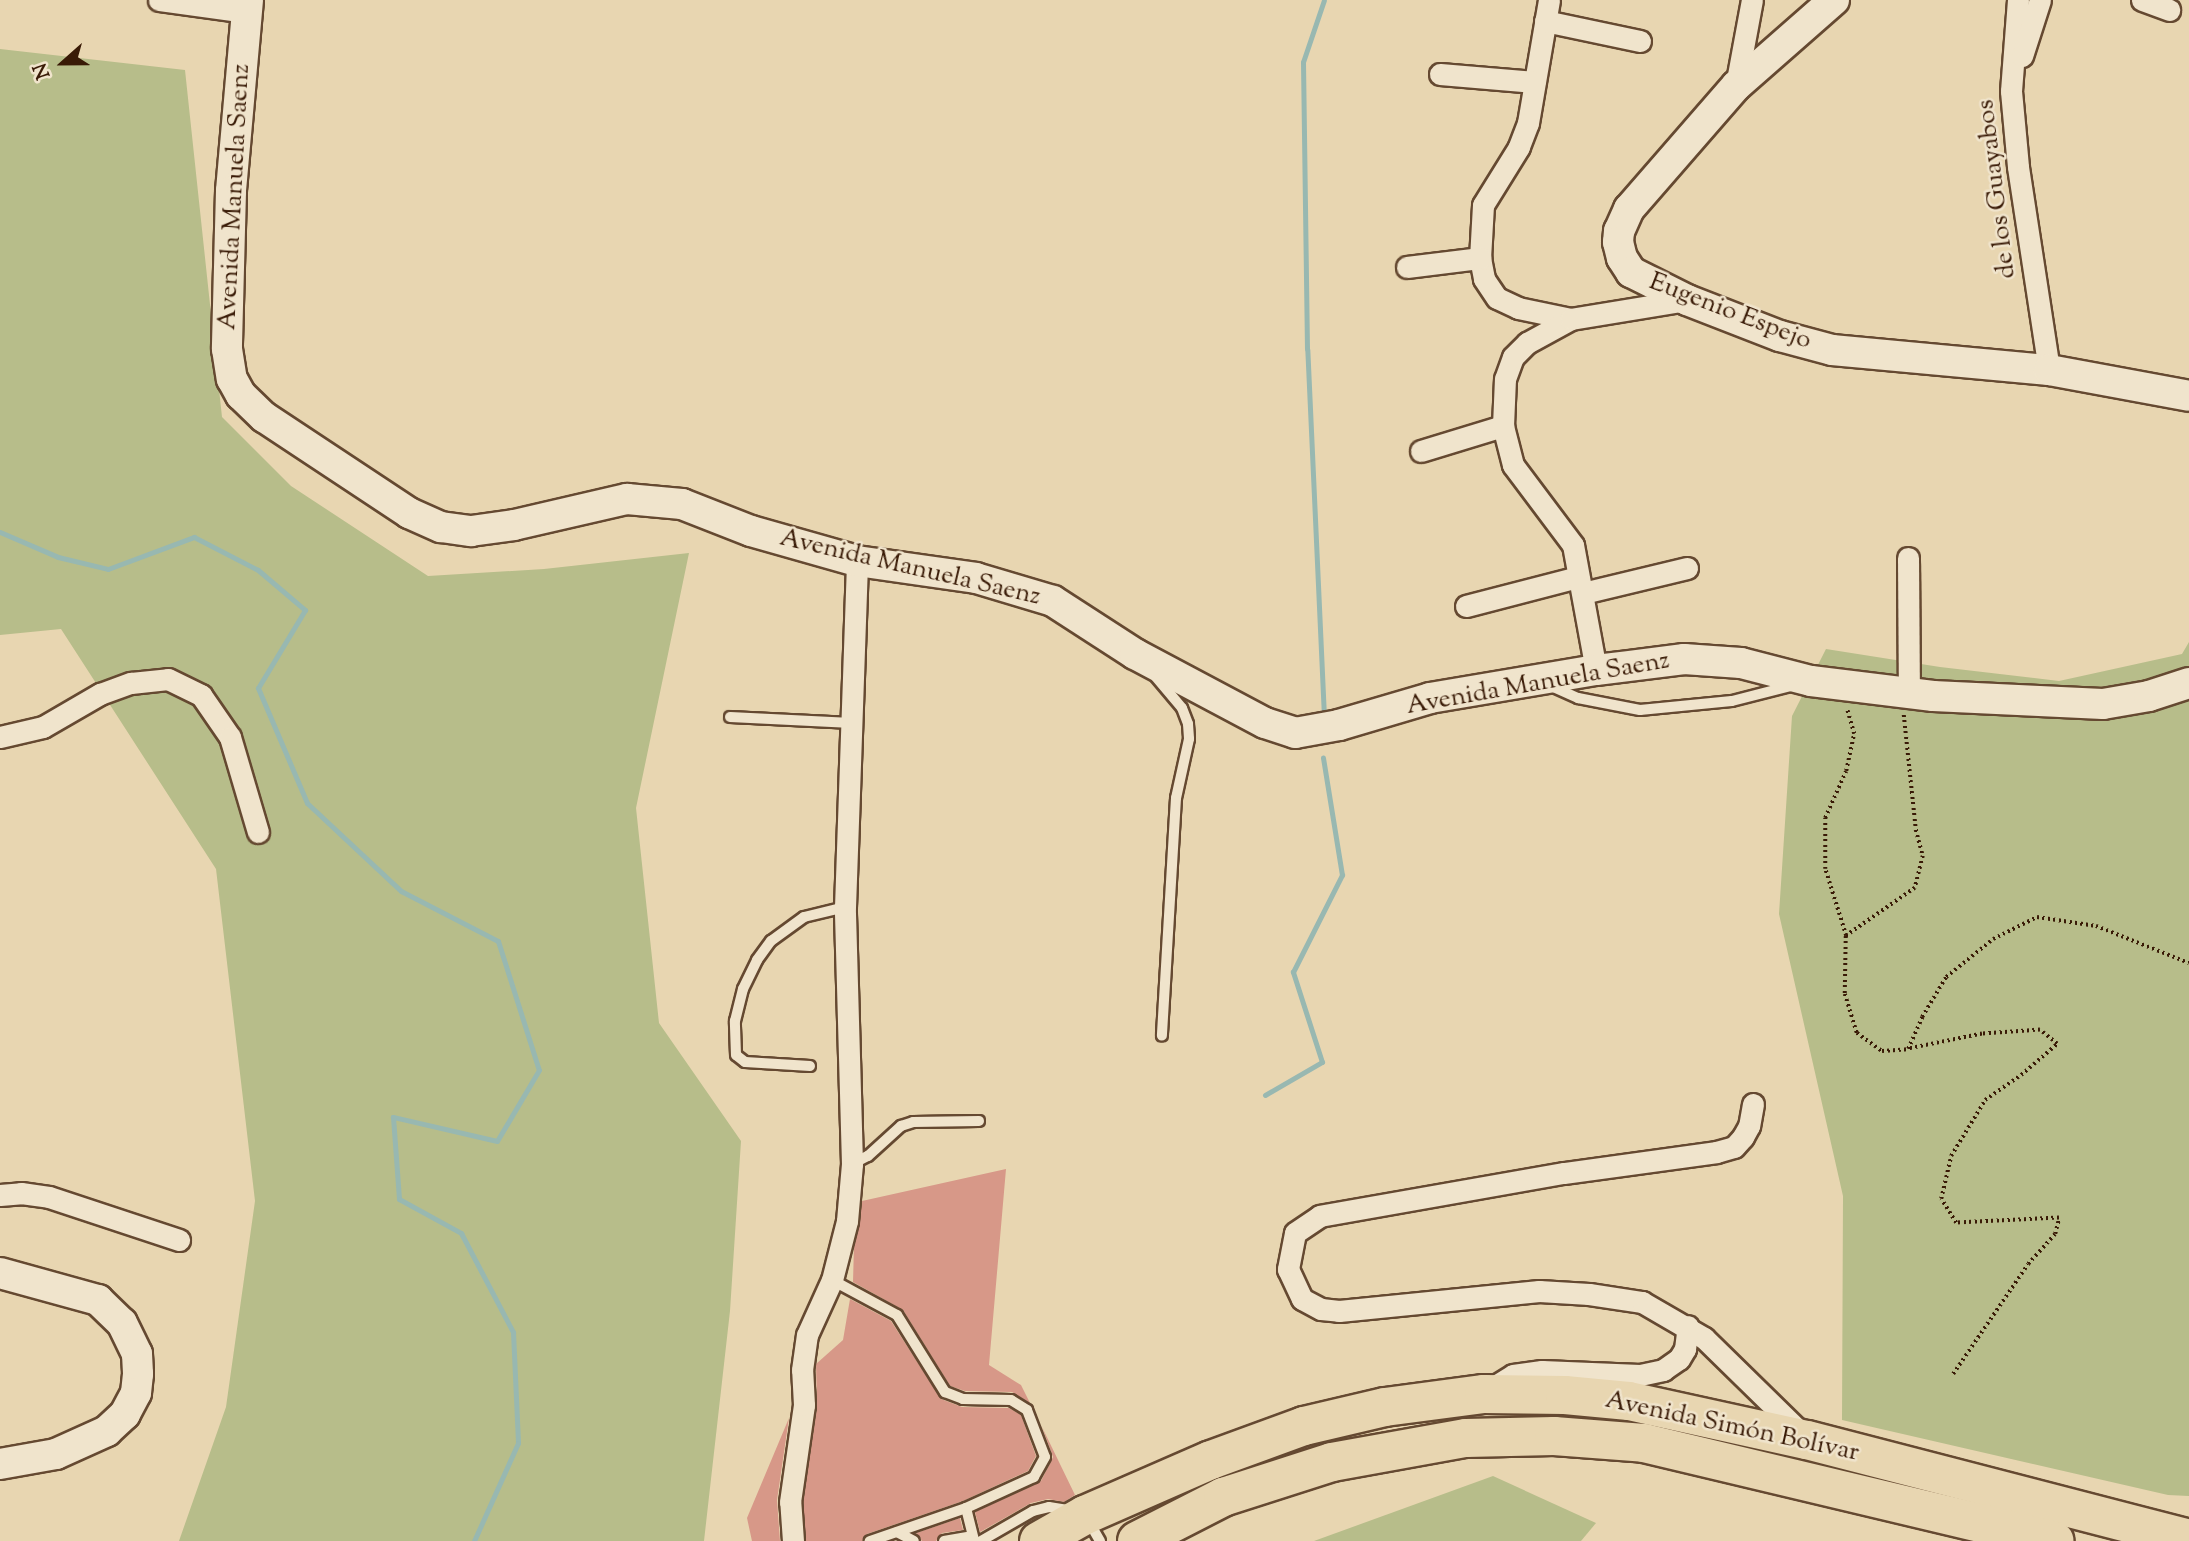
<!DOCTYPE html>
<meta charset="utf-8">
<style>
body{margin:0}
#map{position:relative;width:2189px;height:1541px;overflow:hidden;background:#e8d6b1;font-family:"Sorts Mill Goudy",serif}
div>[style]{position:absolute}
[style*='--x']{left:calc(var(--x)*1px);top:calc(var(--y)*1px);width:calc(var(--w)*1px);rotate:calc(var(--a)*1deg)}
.green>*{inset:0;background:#b7bd8a}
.stream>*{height:5px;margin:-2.5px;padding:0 2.5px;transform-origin:2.5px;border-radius:2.5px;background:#98b8b1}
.building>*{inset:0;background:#d79888}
.path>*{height:3.5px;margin-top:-1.75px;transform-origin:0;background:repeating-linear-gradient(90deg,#391a06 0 2px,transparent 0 5.5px)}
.roads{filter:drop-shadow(2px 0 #654931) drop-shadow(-2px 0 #654931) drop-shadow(0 2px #654931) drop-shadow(0 -2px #654931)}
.lane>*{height:10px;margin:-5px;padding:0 5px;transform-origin:5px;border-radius:5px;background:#f0e4cc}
.street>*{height:21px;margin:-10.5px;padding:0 10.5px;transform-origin:10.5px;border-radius:10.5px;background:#f0e4cc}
.secondary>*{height:30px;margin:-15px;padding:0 15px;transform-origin:15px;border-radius:15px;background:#f0e4cc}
.highway>*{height:38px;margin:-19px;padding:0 19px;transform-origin:19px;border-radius:19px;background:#e8d6b1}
span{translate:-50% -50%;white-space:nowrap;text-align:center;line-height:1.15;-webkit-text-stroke:5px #f0e4cc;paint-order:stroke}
.street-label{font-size:26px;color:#391a06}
.north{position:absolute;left:28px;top:28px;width:70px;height:70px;-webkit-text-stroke:5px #f0e4cc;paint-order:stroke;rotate:249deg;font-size:19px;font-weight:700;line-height:28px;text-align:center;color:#391a06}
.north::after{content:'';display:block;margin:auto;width:24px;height:32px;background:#391a06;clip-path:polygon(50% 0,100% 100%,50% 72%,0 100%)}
</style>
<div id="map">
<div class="green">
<div style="clip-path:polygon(0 49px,185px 70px,222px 417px,291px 486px,428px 576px,544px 569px,689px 553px,636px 808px,659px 1023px,741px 1141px,730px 1311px,704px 1541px,179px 1541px,226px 1407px,255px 1201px,216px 869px,61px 629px,0 635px)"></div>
<div style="clip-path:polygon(2189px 642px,2189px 1496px,2168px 1495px,1842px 1420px,1843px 1196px,1779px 914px,1792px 716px,1826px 649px,1940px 667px,2059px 681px,2182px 654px)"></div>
<div style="clip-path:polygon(1493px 1476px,1596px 1523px,1581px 1541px,1314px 1541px)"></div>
</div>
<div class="stream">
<div style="--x:0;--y:532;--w:63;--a:23.3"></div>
<div style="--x:58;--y:557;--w:51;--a:13.5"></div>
<div style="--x:108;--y:569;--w:92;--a:-20.4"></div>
<div style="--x:194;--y:537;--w:72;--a:27.3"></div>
<div style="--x:258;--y:570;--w:62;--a:40.4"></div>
<div style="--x:305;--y:610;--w:91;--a:121.1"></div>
<div style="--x:258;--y:688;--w:125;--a:66.9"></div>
<div style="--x:307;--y:803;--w:129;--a:43.1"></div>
<div style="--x:401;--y:891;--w:109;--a:27.3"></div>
<div style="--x:498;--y:941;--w:135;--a:72.4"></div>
<div style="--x:539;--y:1070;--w:82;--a:120.6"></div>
<div style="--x:497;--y:1141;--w:107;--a:-167"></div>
<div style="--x:393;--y:1117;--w:82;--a:85.8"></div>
<div style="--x:399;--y:1199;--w:71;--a:28.7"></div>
<div style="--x:461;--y:1233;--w:112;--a:62.3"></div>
<div style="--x:513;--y:1332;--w:111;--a:87.4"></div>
<div style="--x:518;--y:1443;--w:107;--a:114.2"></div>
<div style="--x:1324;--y:717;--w:368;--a:-92.6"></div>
<div style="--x:1307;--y:349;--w:287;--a:-90.8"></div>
<div style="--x:1303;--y:62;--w:65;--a:-71.3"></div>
<div style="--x:1265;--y:1095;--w:66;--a:-30.1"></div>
<div style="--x:1322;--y:1062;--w:95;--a:-107.9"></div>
<div style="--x:1293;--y:972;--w:109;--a:-63.2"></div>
<div style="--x:1342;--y:875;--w:119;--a:-99.2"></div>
</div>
<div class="building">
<div style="clip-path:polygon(1006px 1169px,989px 1365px,1021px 1385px,1030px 1403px,1012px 1392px,965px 1391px,950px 1386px,903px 1310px,853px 1282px,854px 1246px,862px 1201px)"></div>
<div style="clip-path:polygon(850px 1299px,891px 1321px,941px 1399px,962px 1407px,1009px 1408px,1021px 1415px,1036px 1456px,1028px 1471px,963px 1501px,867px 1534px,862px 1541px,806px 1541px,803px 1502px,817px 1407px,816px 1364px,843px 1340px)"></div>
<div style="clip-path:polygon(789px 1418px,777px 1500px,780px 1541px,752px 1541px,747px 1518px)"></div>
<div style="clip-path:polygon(1042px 1427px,1075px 1495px,1064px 1502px,1048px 1499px,1031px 1503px,980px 1532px,975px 1512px,1041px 1481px,1053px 1457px)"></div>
<div style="clip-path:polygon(960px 1518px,963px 1530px,942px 1533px,936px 1541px,922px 1541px,916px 1533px)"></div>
</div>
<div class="path">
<div style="--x:1904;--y:715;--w:116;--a:84"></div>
<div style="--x:1916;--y:830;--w:27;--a:75"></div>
<div style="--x:1923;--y:856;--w:33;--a:104"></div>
<div style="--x:1915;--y:888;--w:84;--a:145.2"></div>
<div style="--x:1846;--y:936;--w:58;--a:91"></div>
<div style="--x:1845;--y:994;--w:41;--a:72.9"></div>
<div style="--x:1857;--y:1033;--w:31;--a:36"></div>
<div style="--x:1882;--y:1051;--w:26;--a:-4"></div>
<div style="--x:1846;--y:936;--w:70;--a:-107.4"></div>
<div style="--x:1825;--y:869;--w:51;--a:-90"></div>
<div style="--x:1825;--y:818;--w:51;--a:-65.9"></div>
<div style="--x:1846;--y:771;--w:38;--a:-78"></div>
<div style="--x:1854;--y:734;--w:25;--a:-106"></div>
<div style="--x:1953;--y:1374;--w:133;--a:-55.7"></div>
<div style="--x:2028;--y:1264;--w:40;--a:-48"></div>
<div style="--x:2055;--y:1234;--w:16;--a:-76"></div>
<div style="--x:2059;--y:1218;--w:103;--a:177.2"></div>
<div style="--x:1956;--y:1223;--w:28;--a:-122"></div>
<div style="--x:1941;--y:1199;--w:44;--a:-76.9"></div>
<div style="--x:1951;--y:1156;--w:66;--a:-58.7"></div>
<div style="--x:1985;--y:1100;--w:44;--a:-34.8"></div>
<div style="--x:2021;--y:1075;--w:48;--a:-40.7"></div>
<div style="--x:2057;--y:1044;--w:22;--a:-141"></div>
<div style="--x:2040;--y:1030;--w:58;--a:176.1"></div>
<div style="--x:1982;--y:1034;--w:76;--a:168.5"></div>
<div style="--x:1908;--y:1049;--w:35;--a:-66"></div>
<div style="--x:1922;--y:1017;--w:47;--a:-59"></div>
<div style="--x:1946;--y:977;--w:60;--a:-39"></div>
<div style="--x:1993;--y:939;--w:49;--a:-26.6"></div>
<div style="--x:2037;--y:917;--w:60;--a:8.7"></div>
<div style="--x:2096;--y:926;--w:100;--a:21.7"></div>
</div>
<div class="roads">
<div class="lane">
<div style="--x:1156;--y:677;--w:40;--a:50"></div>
<div style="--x:1182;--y:708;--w:17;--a:69"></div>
<div style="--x:1188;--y:724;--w:15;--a:86"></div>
<div style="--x:1189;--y:739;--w:60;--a:102.4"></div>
<div style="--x:1176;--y:798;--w:238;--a:93.4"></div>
<div style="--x:1551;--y:686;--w:30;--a:24"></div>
<div style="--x:1578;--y:698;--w:63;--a:11"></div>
<div style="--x:1640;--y:710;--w:92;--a:-5.6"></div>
<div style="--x:1732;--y:701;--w:65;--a:-14.3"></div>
<div style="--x:730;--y:717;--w:122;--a:2.8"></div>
<div style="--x:810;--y:1066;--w:65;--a:-176.5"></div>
<div style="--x:745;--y:1062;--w:11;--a:-142"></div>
<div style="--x:736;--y:1055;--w:34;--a:-92"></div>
<div style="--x:735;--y:1021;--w:33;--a:-76"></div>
<div style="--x:743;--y:989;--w:32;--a:-64"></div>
<div style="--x:757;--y:960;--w:24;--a:-54"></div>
<div style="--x:771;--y:941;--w:41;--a:-36"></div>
<div style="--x:804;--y:917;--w:42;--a:-13.7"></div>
<div style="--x:852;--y:1164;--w:18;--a:-27"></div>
<div style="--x:868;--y:1156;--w:45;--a:-42.3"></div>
<div style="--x:901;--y:1126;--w:13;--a:-18"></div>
<div style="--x:913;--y:1122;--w:66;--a:-0.9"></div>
<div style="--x:832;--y:1280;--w:74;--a:28.3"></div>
<div style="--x:897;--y:1315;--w:91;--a:58.1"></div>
<div style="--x:945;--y:1392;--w:19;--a:21"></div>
<div style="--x:963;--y:1399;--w:48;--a:1.2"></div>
<div style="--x:1011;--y:1400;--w:19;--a:32"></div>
<div style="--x:1027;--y:1410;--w:50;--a:69"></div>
<div style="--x:1045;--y:1457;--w:23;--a:119"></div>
<div style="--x:1034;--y:1477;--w:75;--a:155.5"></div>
<div style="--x:966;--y:1508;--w:102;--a:161"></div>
<div style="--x:966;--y:1508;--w:34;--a:76"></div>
<div style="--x:1089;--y:1522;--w:22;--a:60"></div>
<div style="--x:897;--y:1532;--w:19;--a:28"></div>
<div style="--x:944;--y:1541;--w:28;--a:-10"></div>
<div style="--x:981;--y:1541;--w:60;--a:-30"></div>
<div style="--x:1033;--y:1511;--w:16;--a:-14"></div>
<div style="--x:1049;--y:1507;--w:25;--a:9"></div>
</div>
<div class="street">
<div style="--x:159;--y:0;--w:89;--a:7.8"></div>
<div style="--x:1549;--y:0;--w:125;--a:99.7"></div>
<div style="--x:1528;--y:123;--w:26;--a:111"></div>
<div style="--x:1519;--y:147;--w:68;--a:121.8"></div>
<div style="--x:1483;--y:205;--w:53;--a:93.2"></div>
<div style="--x:1480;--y:258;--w:21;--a:79"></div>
<div style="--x:1484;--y:279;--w:23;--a:56"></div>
<div style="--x:1497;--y:298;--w:23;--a:25"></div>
<div style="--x:1518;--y:308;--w:54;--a:11.7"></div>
<div style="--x:2018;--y:0;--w:91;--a:94.4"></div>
<div style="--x:2011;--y:91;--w:76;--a:84.7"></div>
<div style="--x:2018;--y:167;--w:205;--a:81.3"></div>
<div style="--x:2142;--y:0;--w:29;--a:20"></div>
<div style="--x:1545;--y:21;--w:97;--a:11.9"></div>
<div style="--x:2022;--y:56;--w:59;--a:-72.2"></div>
<div style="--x:1440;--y:74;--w:95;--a:4.8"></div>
<div style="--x:1736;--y:86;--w:87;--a:-79.5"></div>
<div style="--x:1407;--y:267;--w:74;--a:-7"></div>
<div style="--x:1421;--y:451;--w:86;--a:-17"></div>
<div style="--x:1908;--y:558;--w:135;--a:89.6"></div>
<div style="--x:1583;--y:593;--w:107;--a:-13.5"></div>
<div style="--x:1466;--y:606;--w:116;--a:-14.5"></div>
<div style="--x:1596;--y:670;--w:127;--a:-100.4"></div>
<div style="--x:1573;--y:545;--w:100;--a:-126.9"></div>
<div style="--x:1513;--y:465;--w:40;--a:-104.4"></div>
<div style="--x:1503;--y:426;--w:47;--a:-87.6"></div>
<div style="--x:1505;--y:379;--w:23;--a:-70"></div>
<div style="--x:1513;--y:357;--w:20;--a:-45"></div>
<div style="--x:1527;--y:343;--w:50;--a:-28.6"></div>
<div style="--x:1571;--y:319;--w:118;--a:-9.3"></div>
<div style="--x:0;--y:737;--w:44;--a:-13.1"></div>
<div style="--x:43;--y:727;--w:66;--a:-30.1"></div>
<div style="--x:100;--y:694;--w:33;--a:-20"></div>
<div style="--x:131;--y:683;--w:37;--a:-6"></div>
<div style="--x:168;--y:679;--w:37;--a:26"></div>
<div style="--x:201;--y:695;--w:51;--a:55.4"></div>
<div style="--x:230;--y:737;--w:99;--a:73.6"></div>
<div style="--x:1753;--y:1104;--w:22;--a:100"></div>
<div style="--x:1749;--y:1126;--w:13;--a:119"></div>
<div style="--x:1743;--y:1137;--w:13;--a:132"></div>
<div style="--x:1734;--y:1147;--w:18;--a:164"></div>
<div style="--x:1717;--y:1152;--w:155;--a:172.2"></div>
<div style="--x:1563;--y:1173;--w:247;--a:170"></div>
<div style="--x:1320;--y:1216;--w:30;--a:146"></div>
<div style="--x:1295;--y:1233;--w:37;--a:101"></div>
<div style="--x:1288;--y:1269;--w:33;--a:65"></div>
<div style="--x:1302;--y:1299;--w:21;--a:28"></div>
<div style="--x:1321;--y:1309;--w:18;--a:6"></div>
<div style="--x:1339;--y:1311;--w:201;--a:-5.7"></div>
<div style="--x:1539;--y:1291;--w:50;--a:3.4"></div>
<div style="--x:1589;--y:1294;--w:54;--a:8.6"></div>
<div style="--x:1642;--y:1302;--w:72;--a:30.1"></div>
<div style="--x:1704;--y:1338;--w:137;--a:44.4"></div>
<div style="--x:0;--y:1195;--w:21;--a:-5"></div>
<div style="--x:21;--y:1193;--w:28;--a:8"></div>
<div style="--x:49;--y:1197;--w:137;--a:18.3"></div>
<div style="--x:1489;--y:1390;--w:28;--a:-32"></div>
<div style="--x:1513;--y:1375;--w:29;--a:-8"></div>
<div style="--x:1542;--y:1371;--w:98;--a:2.3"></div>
<div style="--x:1640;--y:1375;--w:24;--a:-12"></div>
<div style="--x:1663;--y:1370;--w:19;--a:-35"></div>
<div style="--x:1679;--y:1359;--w:12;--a:-59"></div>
<div style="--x:1685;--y:1349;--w:23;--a:-83"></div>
<div style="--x:793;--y:1541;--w:39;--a:-94"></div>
<div style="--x:790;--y:1502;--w:98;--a:-81.8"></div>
<div style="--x:804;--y:1405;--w:35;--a:-93"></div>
<div style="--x:802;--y:1370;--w:35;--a:-82"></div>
<div style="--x:807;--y:1335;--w:60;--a:-65.6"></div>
<div style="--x:832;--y:1280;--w:61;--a:-75.7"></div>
<div style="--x:847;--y:1221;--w:57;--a:-85"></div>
<div style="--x:852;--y:1164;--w:257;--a:-91.6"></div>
<div style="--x:845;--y:907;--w:346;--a:-88"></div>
</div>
<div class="secondary">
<div style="--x:248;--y:0;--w:192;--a:95.1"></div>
<div style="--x:231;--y:191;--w:158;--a:91.5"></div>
<div style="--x:227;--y:349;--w:30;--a:81"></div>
<div style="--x:232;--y:379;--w:18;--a:61"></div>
<div style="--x:241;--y:395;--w:32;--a:44"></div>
<div style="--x:264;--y:417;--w:174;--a:33.5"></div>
<div style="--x:409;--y:513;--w:35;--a:24"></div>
<div style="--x:441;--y:527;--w:30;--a:8"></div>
<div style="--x:471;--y:531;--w:43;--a:-7.9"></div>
<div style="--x:514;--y:525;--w:116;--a:-13"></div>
<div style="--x:627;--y:499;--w:55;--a:5.2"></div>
<div style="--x:682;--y:504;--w:74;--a:21.4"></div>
<div style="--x:751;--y:531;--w:110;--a:15.8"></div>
<div style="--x:857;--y:561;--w:120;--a:8.1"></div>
<div style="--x:976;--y:578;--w:80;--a:16.6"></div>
<div style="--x:1053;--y:601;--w:98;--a:32.9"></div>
<div style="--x:1135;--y:654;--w:147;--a:28"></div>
<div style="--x:1265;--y:723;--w:32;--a:18"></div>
<div style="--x:1295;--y:733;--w:45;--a:-10.3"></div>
<div style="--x:1339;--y:725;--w:95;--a:-16.5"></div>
<div style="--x:1430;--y:698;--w:168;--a:-9.6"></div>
<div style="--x:1596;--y:670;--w:89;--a:-7.1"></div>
<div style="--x:1684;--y:659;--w:57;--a:4"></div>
<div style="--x:1741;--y:663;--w:72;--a:14.4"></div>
<div style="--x:1811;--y:681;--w:123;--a:7"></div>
<div style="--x:1933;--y:696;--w:170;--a:2.7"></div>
<div style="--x:2103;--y:704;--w:47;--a:-9.9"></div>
<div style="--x:2149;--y:696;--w:42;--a:-18"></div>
<div style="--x:1834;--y:0;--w:130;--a:138.7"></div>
<div style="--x:1736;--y:86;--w:163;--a:131"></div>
<div style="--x:1629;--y:209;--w:24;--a:114"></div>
<div style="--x:1619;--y:231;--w:11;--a:95"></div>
<div style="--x:1618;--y:242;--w:16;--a:76"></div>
<div style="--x:1622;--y:258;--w:17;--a:57"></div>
<div style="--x:1631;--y:272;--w:63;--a:26.6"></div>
<div style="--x:1687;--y:300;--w:100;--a:21.2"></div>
<div style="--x:1780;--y:336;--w:54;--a:15.1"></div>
<div style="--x:1832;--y:350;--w:218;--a:5.3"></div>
<div style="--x:2049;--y:370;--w:142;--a:10.5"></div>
<div style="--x:0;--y:1273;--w:102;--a:15.4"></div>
<div style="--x:98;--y:1300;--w:33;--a:44"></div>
<div style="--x:122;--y:1323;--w:34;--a:64"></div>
<div style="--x:137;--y:1354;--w:20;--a:87"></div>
<div style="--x:138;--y:1374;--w:19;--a:96"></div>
<div style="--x:136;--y:1393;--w:24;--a:118"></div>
<div style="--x:125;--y:1414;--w:25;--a:137"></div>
<div style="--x:107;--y:1431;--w:56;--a:155.7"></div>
<div style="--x:56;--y:1454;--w:57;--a:169.9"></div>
</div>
<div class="highway">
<div style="--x:1039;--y:1541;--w:53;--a:-29.5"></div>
<div style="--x:1085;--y:1515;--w:137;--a:-23.6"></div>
<div style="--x:1211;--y:1460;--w:99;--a:-20.1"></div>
<div style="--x:1304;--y:1426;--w:83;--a:-13.2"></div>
<div style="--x:1385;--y:1407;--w:100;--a:-7.5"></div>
<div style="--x:1484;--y:1394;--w:81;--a:0.7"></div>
<div style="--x:1565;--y:1395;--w:64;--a:5.4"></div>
<div style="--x:1629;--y:1401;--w:182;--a:12.4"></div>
<div style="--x:1807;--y:1440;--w:395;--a:14.5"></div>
<div style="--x:1137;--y:1541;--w:97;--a:-27.1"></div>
<div style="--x:1223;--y:1497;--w:114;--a:-17.8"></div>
<div style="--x:1332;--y:1462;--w:136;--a:-10.2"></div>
<div style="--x:1466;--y:1438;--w:88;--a:-1.3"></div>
<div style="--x:1554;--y:1436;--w:90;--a:4.4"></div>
<div style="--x:1644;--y:1443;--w:422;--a:13.4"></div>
</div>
</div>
<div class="street-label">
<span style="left:1997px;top:189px;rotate:-97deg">de los Guayabos</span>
<span style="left:235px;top:197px;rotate:-87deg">Avenida Manuela Saenz</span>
<span style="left:1730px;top:312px;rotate:21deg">Eugenio Espejo</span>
<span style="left:910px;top:568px;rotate:13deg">Avenida Manuela Saenz</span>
<span style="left:1538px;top:684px;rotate:-10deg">Avenida Manuela Saenz</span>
<span style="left:1732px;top:1427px;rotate:12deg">Avenida Simón Bolívar</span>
</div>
<div class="north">N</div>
</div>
